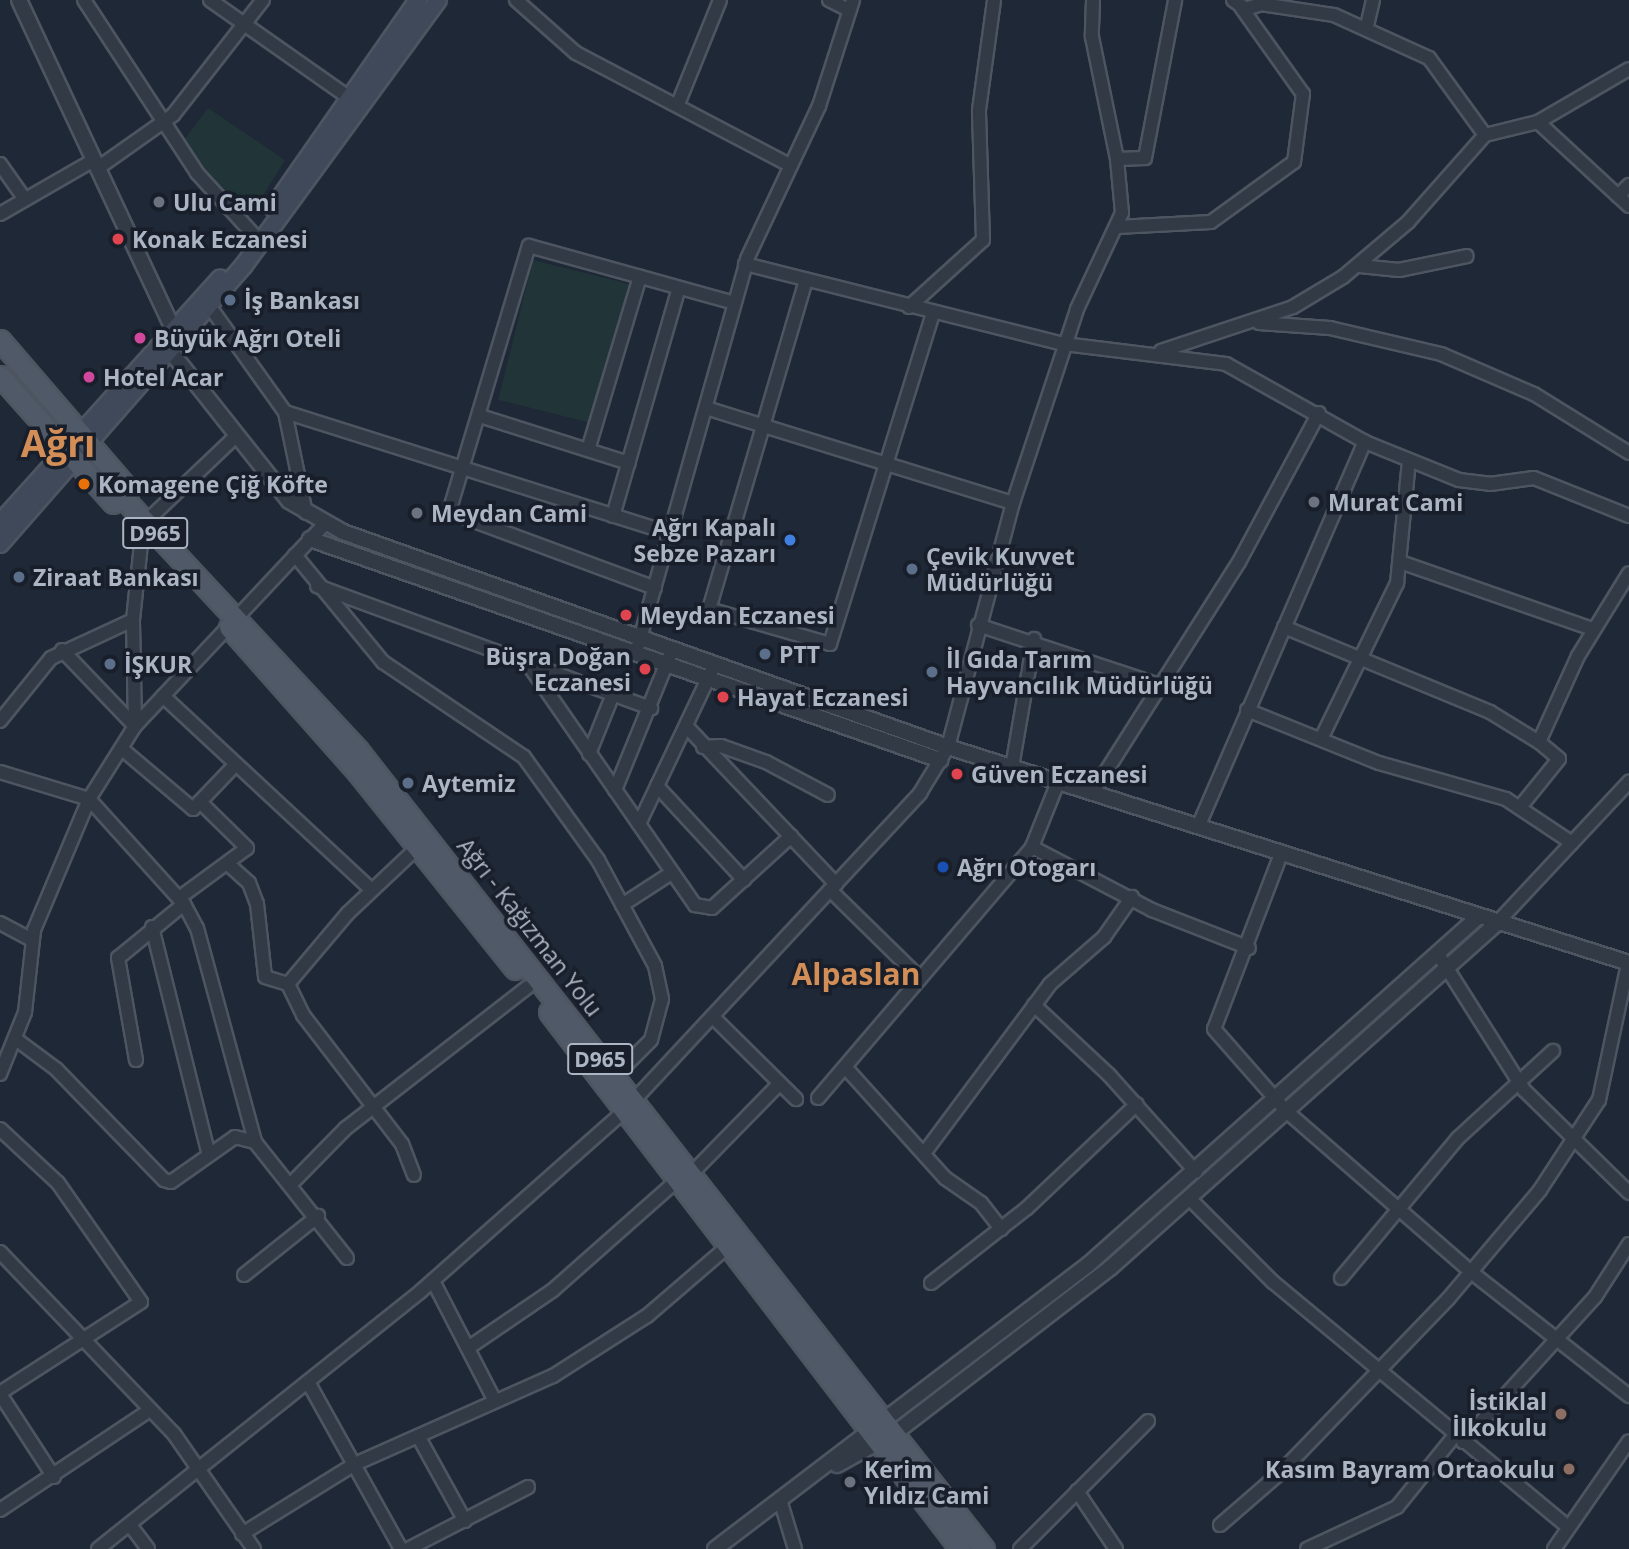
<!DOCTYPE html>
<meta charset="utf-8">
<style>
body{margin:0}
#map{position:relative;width:1629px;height:1549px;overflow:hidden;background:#1f2836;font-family:"Open Sans",sans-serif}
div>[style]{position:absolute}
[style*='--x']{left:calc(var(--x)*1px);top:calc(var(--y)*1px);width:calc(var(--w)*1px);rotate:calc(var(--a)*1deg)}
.green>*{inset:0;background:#213437;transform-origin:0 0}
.primary-tunnel>*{height:19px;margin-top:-9.5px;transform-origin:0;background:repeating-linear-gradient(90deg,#343d4b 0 19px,transparent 0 29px)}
.roads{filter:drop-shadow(2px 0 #4d5561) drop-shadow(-2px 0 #4d5561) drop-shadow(0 2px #4d5561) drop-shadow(0 -2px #4d5561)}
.minor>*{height:12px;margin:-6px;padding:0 6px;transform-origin:6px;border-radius:6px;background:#323a46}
.tertiary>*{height:14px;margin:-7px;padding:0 7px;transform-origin:7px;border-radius:7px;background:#323a46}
.secondary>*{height:16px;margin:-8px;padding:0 8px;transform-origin:8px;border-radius:8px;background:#404959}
.primary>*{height:19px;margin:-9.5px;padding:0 9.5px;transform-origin:9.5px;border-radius:9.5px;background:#505967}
.dots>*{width:19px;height:19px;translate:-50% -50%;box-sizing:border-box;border:4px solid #181f2a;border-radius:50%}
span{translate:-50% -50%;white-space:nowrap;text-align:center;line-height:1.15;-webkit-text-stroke:7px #181f2a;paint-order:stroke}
.shield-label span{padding:2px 5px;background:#181f2a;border:2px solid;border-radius:5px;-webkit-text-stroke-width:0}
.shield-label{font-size:21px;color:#acb5c3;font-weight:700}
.poi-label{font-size:23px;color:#acb5c3;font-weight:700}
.left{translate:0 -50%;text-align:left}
.right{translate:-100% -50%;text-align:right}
.street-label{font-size:23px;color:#acb5c3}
.district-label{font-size:30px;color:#d38e57;font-weight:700}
.town-label{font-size:37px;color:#d38e57;font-weight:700}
</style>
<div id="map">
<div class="green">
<div style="clip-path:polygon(208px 108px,285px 160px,249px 218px,215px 193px,183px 141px)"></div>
<div style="left:533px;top:260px;width:101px;height:144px;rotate:14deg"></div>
</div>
<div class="primary-tunnel">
<div style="--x:40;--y:406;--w:106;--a:48.1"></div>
</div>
<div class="roads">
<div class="minor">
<div style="--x:84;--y:0;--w:207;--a:56.8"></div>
<div style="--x:197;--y:173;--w:84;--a:47.4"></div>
<div style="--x:210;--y:0;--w:177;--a:35.1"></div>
<div style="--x:516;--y:0;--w:80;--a:41.5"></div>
<div style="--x:576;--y:53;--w:241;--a:27.7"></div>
<div style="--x:829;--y:0;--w:22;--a:27"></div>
<div style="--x:1093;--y:0;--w:37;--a:92"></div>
<div style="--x:1092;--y:37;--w:125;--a:78.4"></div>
<div style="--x:1233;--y:0;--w:16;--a:35"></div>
<div style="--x:1246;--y:9;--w:16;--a:-18"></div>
<div style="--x:1261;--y:4;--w:74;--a:8.6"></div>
<div style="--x:1334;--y:15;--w:104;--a:24.4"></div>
<div style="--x:1429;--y:58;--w:95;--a:54"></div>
<div style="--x:1367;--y:26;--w:27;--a:-77"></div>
<div style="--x:678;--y:104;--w:112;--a:-68"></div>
<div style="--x:1538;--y:122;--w:124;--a:42.7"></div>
<div style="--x:0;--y:164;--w:42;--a:54.8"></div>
<div style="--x:98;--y:168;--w:92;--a:-35.2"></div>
<div style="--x:173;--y:115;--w:146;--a:-52"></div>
<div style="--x:1618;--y:196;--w:16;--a:-45"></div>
<div style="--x:0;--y:214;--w:108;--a:-29.9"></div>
<div style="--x:1117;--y:227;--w:94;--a:-3"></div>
<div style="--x:1211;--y:222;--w:102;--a:-35.9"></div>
<div style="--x:1294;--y:162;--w:69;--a:-82.5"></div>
<div style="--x:1303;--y:94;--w:107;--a:-125.5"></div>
<div style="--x:745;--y:264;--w:329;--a:14.1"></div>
<div style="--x:1064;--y:344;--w:163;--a:7"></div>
<div style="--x:1226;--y:364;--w:159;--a:29.3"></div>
<div style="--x:1365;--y:442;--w:101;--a:22"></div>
<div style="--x:1459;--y:480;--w:31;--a:7"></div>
<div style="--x:1490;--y:484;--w:44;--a:-7.8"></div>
<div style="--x:1534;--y:478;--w:102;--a:21.8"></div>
<div style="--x:1360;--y:266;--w:39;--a:6"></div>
<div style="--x:1399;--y:270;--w:69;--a:-11.6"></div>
<div style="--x:806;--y:280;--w:343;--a:106.4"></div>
<div style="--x:709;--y:609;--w:126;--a:16.1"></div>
<div style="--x:830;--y:644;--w:346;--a:-72.7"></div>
<div style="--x:210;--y:307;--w:129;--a:54.5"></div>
<div style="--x:285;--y:412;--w:103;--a:78.3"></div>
<div style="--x:909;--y:307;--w:100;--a:-42.2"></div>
<div style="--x:983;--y:240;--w:130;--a:-91.8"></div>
<div style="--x:979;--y:110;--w:111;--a:-82.2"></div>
<div style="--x:1259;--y:323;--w:71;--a:4"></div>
<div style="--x:1330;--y:328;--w:114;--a:13.2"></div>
<div style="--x:1441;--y:354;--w:101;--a:23.3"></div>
<div style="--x:1534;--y:394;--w:112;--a:31.8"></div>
<div style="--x:1161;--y:351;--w:139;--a:-18.4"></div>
<div style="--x:1293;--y:307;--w:58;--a:-31"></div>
<div style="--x:1343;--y:277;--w:85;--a:-40.2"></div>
<div style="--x:1408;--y:222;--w:116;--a:-48.5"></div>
<div style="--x:1485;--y:135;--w:55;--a:-13.8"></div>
<div style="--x:1538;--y:122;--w:105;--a:-30.2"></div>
<div style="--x:706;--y:408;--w:321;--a:17.2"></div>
<div style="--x:285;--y:412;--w:402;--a:17.5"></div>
<div style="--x:480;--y:416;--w:156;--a:17.5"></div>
<div style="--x:588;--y:450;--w:181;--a:-73.3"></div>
<div style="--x:152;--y:516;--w:116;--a:-43.6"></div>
<div style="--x:613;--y:516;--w:237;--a:-73.9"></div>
<div style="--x:295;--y:555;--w:139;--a:50.6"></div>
<div style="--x:383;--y:662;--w:170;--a:34"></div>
<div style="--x:524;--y:757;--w:127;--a:54.3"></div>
<div style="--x:598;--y:860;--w:120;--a:61.7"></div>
<div style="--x:655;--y:966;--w:34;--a:78"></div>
<div style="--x:662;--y:999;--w:42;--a:105"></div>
<div style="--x:651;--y:1040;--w:52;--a:135"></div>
<div style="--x:1403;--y:563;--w:201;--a:19.2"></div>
<div style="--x:317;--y:586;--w:356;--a:20.1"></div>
<div style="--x:655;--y:588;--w:220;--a:-159.7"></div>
<div style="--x:449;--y:512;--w:278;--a:-73.3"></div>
<div style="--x:529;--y:246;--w:213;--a:15.5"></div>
<div style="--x:978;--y:625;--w:191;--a:18.3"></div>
<div style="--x:1284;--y:627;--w:223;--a:22.4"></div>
<div style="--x:1490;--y:712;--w:57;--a:31.5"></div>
<div style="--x:1539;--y:742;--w:26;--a:40"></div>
<div style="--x:1559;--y:759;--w:60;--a:129"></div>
<div style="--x:637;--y:649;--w:405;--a:-74.2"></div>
<div style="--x:747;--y:259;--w:169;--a:-64.8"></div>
<div style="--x:819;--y:106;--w:111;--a:-72.2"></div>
<div style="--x:62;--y:650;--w:105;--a:46.2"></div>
<div style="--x:526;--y:661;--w:297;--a:55.3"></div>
<div style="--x:695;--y:905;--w:17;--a:10"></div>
<div style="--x:712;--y:908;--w:107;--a:-42.3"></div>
<div style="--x:163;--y:696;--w:284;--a:42.9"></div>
<div style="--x:1247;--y:710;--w:142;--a:21.9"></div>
<div style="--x:1379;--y:763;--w:132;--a:15.8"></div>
<div style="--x:1506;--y:799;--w:79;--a:33.7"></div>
<div style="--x:0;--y:721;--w:81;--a:-51"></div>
<div style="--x:51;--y:658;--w:90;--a:-24.9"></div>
<div style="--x:135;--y:726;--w:106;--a:-91.1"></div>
<div style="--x:133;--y:620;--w:86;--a:-84"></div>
<div style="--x:686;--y:726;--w:218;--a:46.5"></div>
<div style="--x:1321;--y:739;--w:174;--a:-64"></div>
<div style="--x:1397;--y:583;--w:123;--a:-84.4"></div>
<div style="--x:1539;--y:742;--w:94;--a:-65.6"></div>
<div style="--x:1578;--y:656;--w:97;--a:-58.4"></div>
<div style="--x:703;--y:747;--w:18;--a:-3"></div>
<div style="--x:721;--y:746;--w:48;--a:19.6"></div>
<div style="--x:766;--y:762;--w:70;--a:28"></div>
<div style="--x:122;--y:749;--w:93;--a:40.2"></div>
<div style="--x:193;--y:809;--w:61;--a:-46.3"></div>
<div style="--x:589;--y:754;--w:65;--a:-68.2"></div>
<div style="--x:1012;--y:767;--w:130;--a:-80.2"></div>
<div style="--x:0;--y:772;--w:93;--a:16.9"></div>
<div style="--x:89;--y:799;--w:142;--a:47.9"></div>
<div style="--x:184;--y:904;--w:27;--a:62"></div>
<div style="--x:197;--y:928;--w:222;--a:74.8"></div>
<div style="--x:657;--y:786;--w:128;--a:47.2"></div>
<div style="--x:615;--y:790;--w:153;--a:-67.8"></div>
<div style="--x:1093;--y:792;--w:272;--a:-57.6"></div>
<div style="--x:1239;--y:562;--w:169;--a:-61.8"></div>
<div style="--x:639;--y:824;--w:170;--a:-64.6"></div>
<div style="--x:1198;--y:827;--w:420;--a:-66.6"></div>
<div style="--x:1032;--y:847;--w:136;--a:27.7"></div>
<div style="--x:1152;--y:910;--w:104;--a:21.4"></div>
<div style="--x:1281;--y:854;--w:187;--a:110.9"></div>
<div style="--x:1214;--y:1029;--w:109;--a:48.7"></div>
<div style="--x:1286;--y:1111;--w:245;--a:41"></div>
<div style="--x:1471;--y:1272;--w:201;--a:38.1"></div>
<div style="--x:228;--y:864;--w:28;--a:42"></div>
<div style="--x:249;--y:883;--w:22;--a:69"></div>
<div style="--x:257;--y:904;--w:73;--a:83.7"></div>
<div style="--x:265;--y:977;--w:24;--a:17"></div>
<div style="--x:288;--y:984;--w:34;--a:64"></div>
<div style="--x:303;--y:1015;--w:163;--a:52.5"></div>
<div style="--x:402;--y:1144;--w:33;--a:69"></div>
<div style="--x:830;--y:890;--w:126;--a:44.4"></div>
<div style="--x:179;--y:898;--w:84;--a:-36.3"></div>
<div style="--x:247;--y:848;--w:66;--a:-135.6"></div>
<div style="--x:622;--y:905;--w:57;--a:-32.9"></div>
<div style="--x:0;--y:923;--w:36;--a:28"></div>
<div style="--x:1496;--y:924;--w:195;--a:-46.9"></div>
<div style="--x:152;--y:927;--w:231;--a:76"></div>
<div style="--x:1438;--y:954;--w:161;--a:57.7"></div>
<div style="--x:1524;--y:1090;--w:147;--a:44.4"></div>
<div style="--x:288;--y:984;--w:93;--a:-49.8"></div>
<div style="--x:348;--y:913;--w:98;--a:-43.3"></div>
<div style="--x:1034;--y:1005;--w:103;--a:43"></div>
<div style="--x:1109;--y:1075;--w:130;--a:48.1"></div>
<div style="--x:713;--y:1017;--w:117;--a:44.7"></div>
<div style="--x:17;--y:1040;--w:49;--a:36.6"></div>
<div style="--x:56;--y:1069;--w:155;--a:45.8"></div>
<div style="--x:164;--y:1180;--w:7;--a:16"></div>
<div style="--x:171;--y:1182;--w:78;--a:-35.1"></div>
<div style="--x:235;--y:1137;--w:21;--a:14"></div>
<div style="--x:255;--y:1142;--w:148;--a:51.6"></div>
<div style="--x:136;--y:1060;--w:104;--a:-100"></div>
<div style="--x:118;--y:958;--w:85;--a:-39.3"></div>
<div style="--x:846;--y:1068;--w:148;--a:48"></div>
<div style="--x:945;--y:1178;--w:44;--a:34.8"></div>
<div style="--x:981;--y:1203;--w:33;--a:52"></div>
<div style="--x:0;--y:1074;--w:67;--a:-68"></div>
<div style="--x:25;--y:1012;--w:82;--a:-83.7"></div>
<div style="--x:34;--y:930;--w:142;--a:-67.2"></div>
<div style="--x:89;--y:799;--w:86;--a:-57.8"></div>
<div style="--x:135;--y:726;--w:277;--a:-46.8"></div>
<div style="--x:818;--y:1098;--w:330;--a:-49.5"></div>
<div style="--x:1032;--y:847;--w:70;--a:-68.2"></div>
<div style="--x:0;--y:1129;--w:79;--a:43"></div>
<div style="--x:58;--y:1183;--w:145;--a:55.1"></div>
<div style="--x:141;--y:1302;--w:168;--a:147.2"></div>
<div style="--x:925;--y:1152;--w:209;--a:-53.3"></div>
<div style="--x:1050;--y:984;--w:72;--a:-41"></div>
<div style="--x:1104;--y:937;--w:49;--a:-55"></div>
<div style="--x:691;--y:1174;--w:126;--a:-45.6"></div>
<div style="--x:292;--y:1183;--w:77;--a:-45.5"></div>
<div style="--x:346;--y:1128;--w:230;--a:-37.8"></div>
<div style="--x:1189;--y:1198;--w:119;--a:45"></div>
<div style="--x:1273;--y:1282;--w:382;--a:39.7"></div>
<div style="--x:0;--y:1252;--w:252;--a:46.3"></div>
<div style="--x:174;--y:1434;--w:140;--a:55.2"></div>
<div style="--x:244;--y:1275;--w:95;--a:-38.6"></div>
<div style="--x:1341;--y:1278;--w:182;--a:-50.1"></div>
<div style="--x:1458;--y:1138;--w:129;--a:-42.5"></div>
<div style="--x:433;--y:1281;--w:135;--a:62.7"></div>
<div style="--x:931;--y:1283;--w:122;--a:-38"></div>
<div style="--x:1027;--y:1208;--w:151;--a:-43.4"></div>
<div style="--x:471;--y:1346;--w:99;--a:-34.3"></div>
<div style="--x:553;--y:1290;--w:162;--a:-41.5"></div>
<div style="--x:308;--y:1382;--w:191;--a:60.9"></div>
<div style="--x:0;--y:1394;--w:99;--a:57"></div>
<div style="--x:418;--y:1436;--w:97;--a:61.1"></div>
<div style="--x:1463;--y:1442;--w:196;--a:-47.7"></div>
<div style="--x:1595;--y:1297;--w:63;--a:-57.3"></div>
<div style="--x:1077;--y:1491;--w:70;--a:56.1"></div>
<div style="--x:781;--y:1503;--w:48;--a:73.1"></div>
<div style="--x:0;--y:1510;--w:180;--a:-33.7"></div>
<div style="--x:130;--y:1525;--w:30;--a:53"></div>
<div style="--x:1220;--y:1525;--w:79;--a:-40.9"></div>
<div style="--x:1280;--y:1473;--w:242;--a:-46"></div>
<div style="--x:1448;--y:1299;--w:143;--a:-49.8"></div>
<div style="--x:1540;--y:1190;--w:108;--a:-56.8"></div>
<div style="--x:1599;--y:1100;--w:140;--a:-78"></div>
<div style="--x:242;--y:1534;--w:133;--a:-31.8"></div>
<div style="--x:355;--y:1464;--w:217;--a:-24"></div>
<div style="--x:553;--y:1376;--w:112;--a:-32.6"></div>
<div style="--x:647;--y:1316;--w:103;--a:-40.7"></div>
<div style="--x:98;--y:1549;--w:413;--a:-38.6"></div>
<div style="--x:421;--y:1291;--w:267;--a:-41.5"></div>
<div style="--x:621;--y:1114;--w:439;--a:-47"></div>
<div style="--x:920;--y:793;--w:54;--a:-58.7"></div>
<div style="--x:948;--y:747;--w:253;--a:-75.1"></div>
<div style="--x:1013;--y:503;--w:204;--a:-71.7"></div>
<div style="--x:1077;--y:309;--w:106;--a:-64.9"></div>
<div style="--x:1122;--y:213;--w:54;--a:-95.3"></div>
<div style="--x:1117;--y:159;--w:28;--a:-2"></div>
<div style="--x:1145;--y:158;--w:161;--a:-79.2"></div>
<div style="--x:408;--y:1549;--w:135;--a:-27.3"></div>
<div style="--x:1020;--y:1549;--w:181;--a:-45"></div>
<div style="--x:1307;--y:1549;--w:99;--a:-25"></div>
<div style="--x:1397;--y:1507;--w:92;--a:-51.1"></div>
<div style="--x:1554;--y:1549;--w:131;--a:-55.2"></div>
</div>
<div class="tertiary">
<div style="--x:19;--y:0;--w:365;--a:64.9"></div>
<div style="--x:171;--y:352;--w:190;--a:51.6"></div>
<div style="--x:289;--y:501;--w:62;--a:29.9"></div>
<div style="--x:343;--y:532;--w:642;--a:19.56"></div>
<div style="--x:948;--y:747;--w:714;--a:17.6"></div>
<div style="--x:310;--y:539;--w:668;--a:19.33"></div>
<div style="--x:837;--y:1465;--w:66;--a:-28.9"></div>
<div style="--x:895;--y:1433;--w:271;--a:-37.5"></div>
<div style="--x:1110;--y:1268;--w:517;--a:-41.71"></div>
<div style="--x:715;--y:1549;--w:470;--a:-37.3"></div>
<div style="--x:1089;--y:1264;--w:520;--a:-41.73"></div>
</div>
<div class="secondary">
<div style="--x:273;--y:208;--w:254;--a:-55.1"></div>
<div style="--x:0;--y:523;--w:329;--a:-48"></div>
<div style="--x:0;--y:544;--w:371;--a:-48.8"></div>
<div style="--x:244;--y:265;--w:328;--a:-53.8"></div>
</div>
<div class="primary">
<div style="--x:0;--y:340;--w:198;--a:49.3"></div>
<div style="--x:0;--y:376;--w:170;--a:48.3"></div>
<div style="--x:111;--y:485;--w:362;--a:47"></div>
<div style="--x:358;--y:750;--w:1015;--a:51.92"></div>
<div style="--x:229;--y:627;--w:195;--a:48.5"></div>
<div style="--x:358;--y:773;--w:251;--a:51.3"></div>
<div style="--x:549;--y:1012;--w:676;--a:52.57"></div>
</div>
</div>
<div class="dots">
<div style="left:159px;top:202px;background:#6b7280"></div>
<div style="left:118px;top:239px;background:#e0444e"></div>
<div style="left:230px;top:300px;background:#5c6f8a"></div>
<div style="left:140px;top:338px;background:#d1479c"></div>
<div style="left:89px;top:377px;background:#d1479c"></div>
<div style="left:84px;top:484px;background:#e8710a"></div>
<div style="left:1314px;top:502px;background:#6b7280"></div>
<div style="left:417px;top:513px;background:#6b7280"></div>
<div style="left:790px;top:540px;background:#3f7fe0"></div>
<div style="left:912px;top:569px;background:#5c6f8a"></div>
<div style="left:19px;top:577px;background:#5c6f8a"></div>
<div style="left:626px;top:615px;background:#e0444e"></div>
<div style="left:765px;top:654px;background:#5c6f8a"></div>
<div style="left:110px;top:664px;background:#5c6f8a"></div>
<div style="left:645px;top:669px;background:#e0444e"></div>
<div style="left:932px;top:672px;background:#5c6f8a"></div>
<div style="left:723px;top:697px;background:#e0444e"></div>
<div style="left:957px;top:774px;background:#e0444e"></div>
<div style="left:408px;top:783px;background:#5c6f8a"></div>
<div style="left:943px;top:867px;background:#1a4fb4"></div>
<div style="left:1561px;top:1414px;background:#8d6e63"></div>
<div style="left:1569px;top:1469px;background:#8d6e63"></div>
<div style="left:850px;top:1482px;background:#6b7280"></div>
</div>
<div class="shield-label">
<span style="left:155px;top:533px">D965</span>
<span style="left:600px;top:1059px">D965</span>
</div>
<div class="poi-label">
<span class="left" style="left:173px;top:202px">Ulu Cami</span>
<span class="left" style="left:132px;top:239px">Konak Eczanesi</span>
<span class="left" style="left:244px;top:300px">İş Bankası</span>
<span class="left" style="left:154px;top:338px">Büyük Ağrı Oteli</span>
<span class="left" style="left:103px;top:377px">Hotel Acar</span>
<span class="left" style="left:98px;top:484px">Komagene Çiğ Köfte</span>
<span class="left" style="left:1328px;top:502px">Murat Cami</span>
<span class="left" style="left:431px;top:513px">Meydan Cami</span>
<span class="right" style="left:776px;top:540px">Ağrı Kapalı<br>Sebze Pazarı</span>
<span class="left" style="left:926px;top:569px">Çevik Kuvvet<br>Müdürlüğü</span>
<span class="left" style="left:33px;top:577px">Ziraat Bankası</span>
<span class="left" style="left:640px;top:615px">Meydan Eczanesi</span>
<span class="left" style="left:779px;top:654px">PTT</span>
<span class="right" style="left:631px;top:669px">Büşra Doğan<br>Eczanesi</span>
<span class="left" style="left:946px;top:672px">İl Gıda Tarım<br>Hayvancılık Müdürlüğü</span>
<span class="left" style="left:124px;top:664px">İŞKUR</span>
<span class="left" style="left:737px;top:697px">Hayat Eczanesi</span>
<span class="left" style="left:971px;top:774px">Güven Eczanesi</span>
<span class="left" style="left:422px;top:783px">Aytemiz</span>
<span class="left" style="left:957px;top:867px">Ağrı Otogarı</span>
<span class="right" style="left:1547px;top:1414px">İstiklal<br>İlkokulu</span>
<span class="left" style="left:864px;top:1482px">Kerim<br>Yıldız Cami</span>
<span class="right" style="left:1555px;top:1469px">Kasım Bayram Ortaokulu</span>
</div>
<div class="street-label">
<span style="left:530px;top:927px;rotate:52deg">Ağrı - Kağızman Yolu</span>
</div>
<div class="district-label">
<span style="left:856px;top:974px">Alpaslan</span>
</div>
<div class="town-label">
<span style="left:58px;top:443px">Ağrı</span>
</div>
</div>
